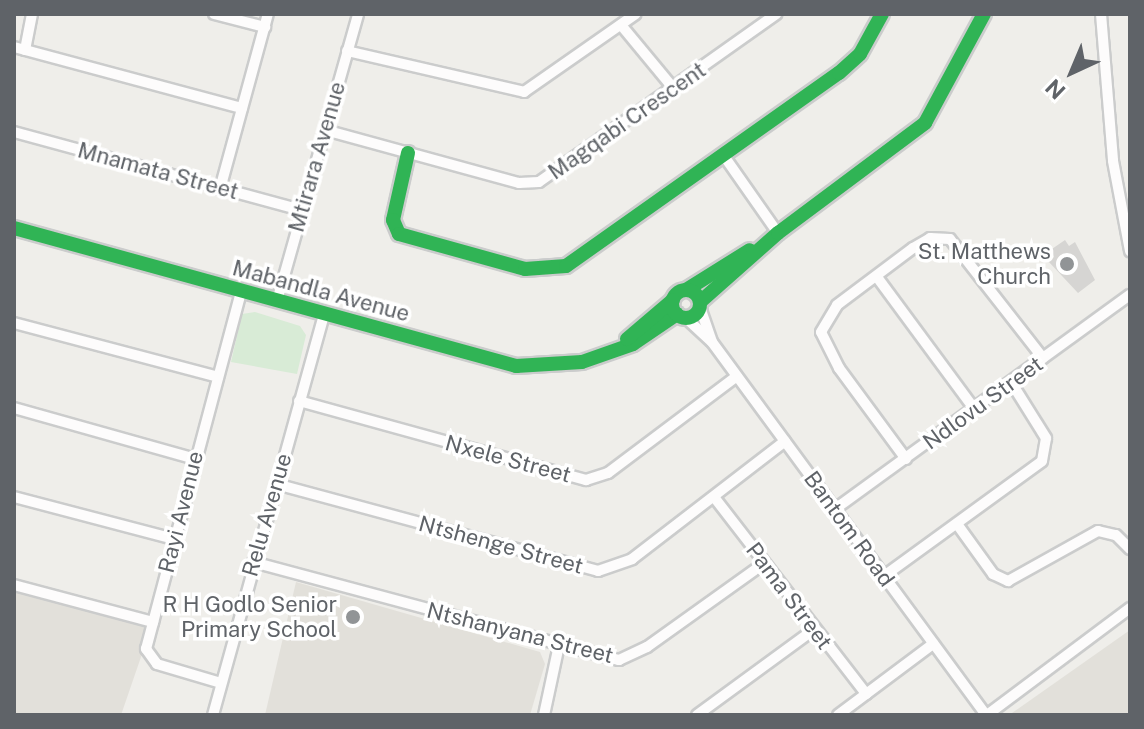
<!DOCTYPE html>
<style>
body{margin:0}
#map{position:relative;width:1144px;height:729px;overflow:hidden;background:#efeeea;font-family:"Public Sans",sans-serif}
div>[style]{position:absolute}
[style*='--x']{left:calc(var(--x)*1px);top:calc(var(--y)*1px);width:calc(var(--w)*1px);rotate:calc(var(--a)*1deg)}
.education>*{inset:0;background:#e2e0da}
.green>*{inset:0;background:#d8ebd6}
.building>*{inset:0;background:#d6d5d3}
.roads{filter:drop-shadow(2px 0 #cbcccc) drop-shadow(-2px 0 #cbcccc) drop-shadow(0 2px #cbcccc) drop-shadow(0 -2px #cbcccc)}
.street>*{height:10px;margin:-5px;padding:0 5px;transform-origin:5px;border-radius:5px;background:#fdfcfc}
.fast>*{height:14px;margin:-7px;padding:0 7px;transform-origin:7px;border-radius:7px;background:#30b455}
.fast>.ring{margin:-7px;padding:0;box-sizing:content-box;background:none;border:14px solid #30b455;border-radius:50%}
.dots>*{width:22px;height:22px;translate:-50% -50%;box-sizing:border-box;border:4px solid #fff;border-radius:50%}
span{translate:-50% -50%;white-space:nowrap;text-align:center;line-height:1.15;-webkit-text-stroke:7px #fff;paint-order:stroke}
.street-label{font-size:22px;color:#5f6368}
.poi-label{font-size:22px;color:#5f6368}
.right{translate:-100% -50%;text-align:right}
.frame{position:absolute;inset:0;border:16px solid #5f6368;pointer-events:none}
.north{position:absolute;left:1032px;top:32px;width:80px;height:80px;-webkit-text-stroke:6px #fff;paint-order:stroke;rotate:224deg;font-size:22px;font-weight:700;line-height:32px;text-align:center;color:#5f6368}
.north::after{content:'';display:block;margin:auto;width:28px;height:36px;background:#5f6368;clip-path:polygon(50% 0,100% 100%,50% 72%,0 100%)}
</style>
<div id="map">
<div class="education">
<div style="clip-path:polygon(296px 582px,540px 652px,545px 664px,530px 715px,265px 715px)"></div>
<div style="clip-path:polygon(14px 585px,153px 622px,121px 715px,14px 715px)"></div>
<div style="clip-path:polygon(1130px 630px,1130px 715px,1011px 715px,1012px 713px)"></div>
</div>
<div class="green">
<div style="clip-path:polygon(255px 312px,300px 326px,306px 335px,297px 374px,231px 362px,242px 314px)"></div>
</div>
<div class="building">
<div style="clip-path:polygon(1065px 240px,1069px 246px,1075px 242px,1095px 280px,1078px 293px,1048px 261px,1054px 257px,1049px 251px)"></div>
</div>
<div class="roads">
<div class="street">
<div style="--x:214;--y:14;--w:53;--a:14.3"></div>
<div style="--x:1101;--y:14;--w:147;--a:85.3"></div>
<div style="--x:1113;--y:161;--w:92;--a:79.3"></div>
<div style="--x:621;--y:25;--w:83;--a:50.4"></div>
<div style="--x:14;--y:47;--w:236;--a:15"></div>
<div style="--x:25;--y:50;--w:37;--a:-79"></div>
<div style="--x:347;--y:51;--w:182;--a:13"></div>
<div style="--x:524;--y:92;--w:136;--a:-34.9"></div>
<div style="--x:325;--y:130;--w:201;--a:15.3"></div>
<div style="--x:519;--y:183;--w:20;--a:-3"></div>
<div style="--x:539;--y:182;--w:291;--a:-35.3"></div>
<div style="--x:14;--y:132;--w:298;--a:15.2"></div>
<div style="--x:724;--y:156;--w:94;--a:55"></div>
<div style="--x:220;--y:189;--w:181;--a:-74.7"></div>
<div style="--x:877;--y:277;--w:165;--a:53.6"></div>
<div style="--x:277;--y:301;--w:298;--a:-74.2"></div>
<div style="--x:700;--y:307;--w:37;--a:71"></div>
<div style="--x:712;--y:342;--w:463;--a:53.7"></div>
<div style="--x:686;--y:318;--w:34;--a:43"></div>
<div style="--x:14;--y:323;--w:211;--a:14.8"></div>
<div style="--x:299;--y:401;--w:298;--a:15.4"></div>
<div style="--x:586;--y:480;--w:23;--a:-18"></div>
<div style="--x:608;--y:473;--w:161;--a:-36.9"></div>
<div style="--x:14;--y:408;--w:188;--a:15.7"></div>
<div style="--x:906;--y:459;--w:113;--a:-126.4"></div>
<div style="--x:839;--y:368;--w:40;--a:-116.6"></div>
<div style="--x:821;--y:332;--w:31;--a:-59"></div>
<div style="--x:837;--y:305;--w:95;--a:-36.9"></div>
<div style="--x:913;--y:248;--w:20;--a:-30"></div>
<div style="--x:930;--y:238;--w:20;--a:3"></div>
<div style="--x:950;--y:239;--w:151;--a:52"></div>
<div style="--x:276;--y:484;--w:334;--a:15.1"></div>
<div style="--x:598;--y:571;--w:36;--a:-19"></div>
<div style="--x:632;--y:559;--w:193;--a:-37.6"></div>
<div style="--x:14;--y:497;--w:165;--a:14.7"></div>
<div style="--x:714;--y:497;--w:249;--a:52.3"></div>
<div style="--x:835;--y:509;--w:364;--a:-36"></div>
<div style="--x:957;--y:524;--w:62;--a:54.2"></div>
<div style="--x:993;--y:574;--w:17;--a:25"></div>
<div style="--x:1008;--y:581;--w:103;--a:-29.1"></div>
<div style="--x:1098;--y:531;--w:18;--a:13"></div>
<div style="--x:1116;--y:535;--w:20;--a:45"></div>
<div style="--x:253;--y:562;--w:379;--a:15"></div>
<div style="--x:619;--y:660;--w:31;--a:-25"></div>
<div style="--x:647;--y:647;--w:143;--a:-35.6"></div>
<div style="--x:884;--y:576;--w:195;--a:-36"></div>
<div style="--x:1042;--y:461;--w:23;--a:-80"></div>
<div style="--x:1046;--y:438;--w:66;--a:-122"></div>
<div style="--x:14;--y:585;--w:144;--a:14.9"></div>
<div style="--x:221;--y:683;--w:67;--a:-163.5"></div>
<div style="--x:157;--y:664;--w:19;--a:-126"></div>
<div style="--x:146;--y:649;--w:369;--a:-75.1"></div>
<div style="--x:213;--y:715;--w:415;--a:-74.5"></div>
<div style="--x:544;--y:715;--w:72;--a:-77.9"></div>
<div style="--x:697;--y:715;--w:144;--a:-36.2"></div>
<div style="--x:838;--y:715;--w:119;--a:-36.8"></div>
<div style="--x:987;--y:715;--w:179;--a:-36.8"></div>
</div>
<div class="fast">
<div style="--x:408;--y:153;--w:69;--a:102.6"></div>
<div style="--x:393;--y:220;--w:15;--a:67"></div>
<div style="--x:399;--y:234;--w:131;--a:15.5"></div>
<div style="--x:525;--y:269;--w:41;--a:-4.2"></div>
<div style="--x:566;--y:266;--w:334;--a:-35.3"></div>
<div style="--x:839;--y:73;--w:28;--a:-42"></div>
<div style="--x:860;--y:54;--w:46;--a:-61.2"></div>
<div style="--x:14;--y:228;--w:521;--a:15.37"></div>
<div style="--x:516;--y:366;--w:66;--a:-3.5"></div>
<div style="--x:582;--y:362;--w:54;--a:-19.4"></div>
<div style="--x:633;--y:344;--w:53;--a:-34.3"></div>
<div style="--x:686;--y:290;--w:75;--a:-32"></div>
<div class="ring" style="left:672px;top:290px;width:14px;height:14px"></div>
<div style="--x:700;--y:302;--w:104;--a:-41.5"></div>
<div style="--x:778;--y:233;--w:184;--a:-36.8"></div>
<div style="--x:925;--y:123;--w:124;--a:-61.6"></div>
<div style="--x:627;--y:339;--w:60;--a:-40.3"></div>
</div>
</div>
<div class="dots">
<div style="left:1067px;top:264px;background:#919496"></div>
<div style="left:353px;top:617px;background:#919496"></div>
</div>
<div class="street-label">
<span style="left:627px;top:121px;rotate:-35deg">Magqabi Crescent</span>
<span style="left:317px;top:157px;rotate:-74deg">Mtirara Avenue</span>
<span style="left:158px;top:171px;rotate:15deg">Mnamata Street</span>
<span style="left:321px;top:291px;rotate:15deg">Mabandla Avenue</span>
<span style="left:983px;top:403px;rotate:-36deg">Ndlovu Street</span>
<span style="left:508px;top:459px;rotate:15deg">Nxele Street</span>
<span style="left:181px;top:512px;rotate:-76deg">Rayi Avenue</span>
<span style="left:267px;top:515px;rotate:-74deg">Relu Avenue</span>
<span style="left:849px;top:529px;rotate:54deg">Bantom Road</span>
<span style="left:501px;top:545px;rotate:15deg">Ntshenge Street</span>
<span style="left:789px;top:596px;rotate:53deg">Pama Street</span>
<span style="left:520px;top:633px;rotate:14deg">Ntshanyana Street</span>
</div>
<div class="poi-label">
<span class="right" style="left:1051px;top:264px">St. Matthews<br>Church</span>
<span class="right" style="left:337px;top:617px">R H Godlo Senior<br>Primary School</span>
</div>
<div class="frame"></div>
<div class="north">N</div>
</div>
